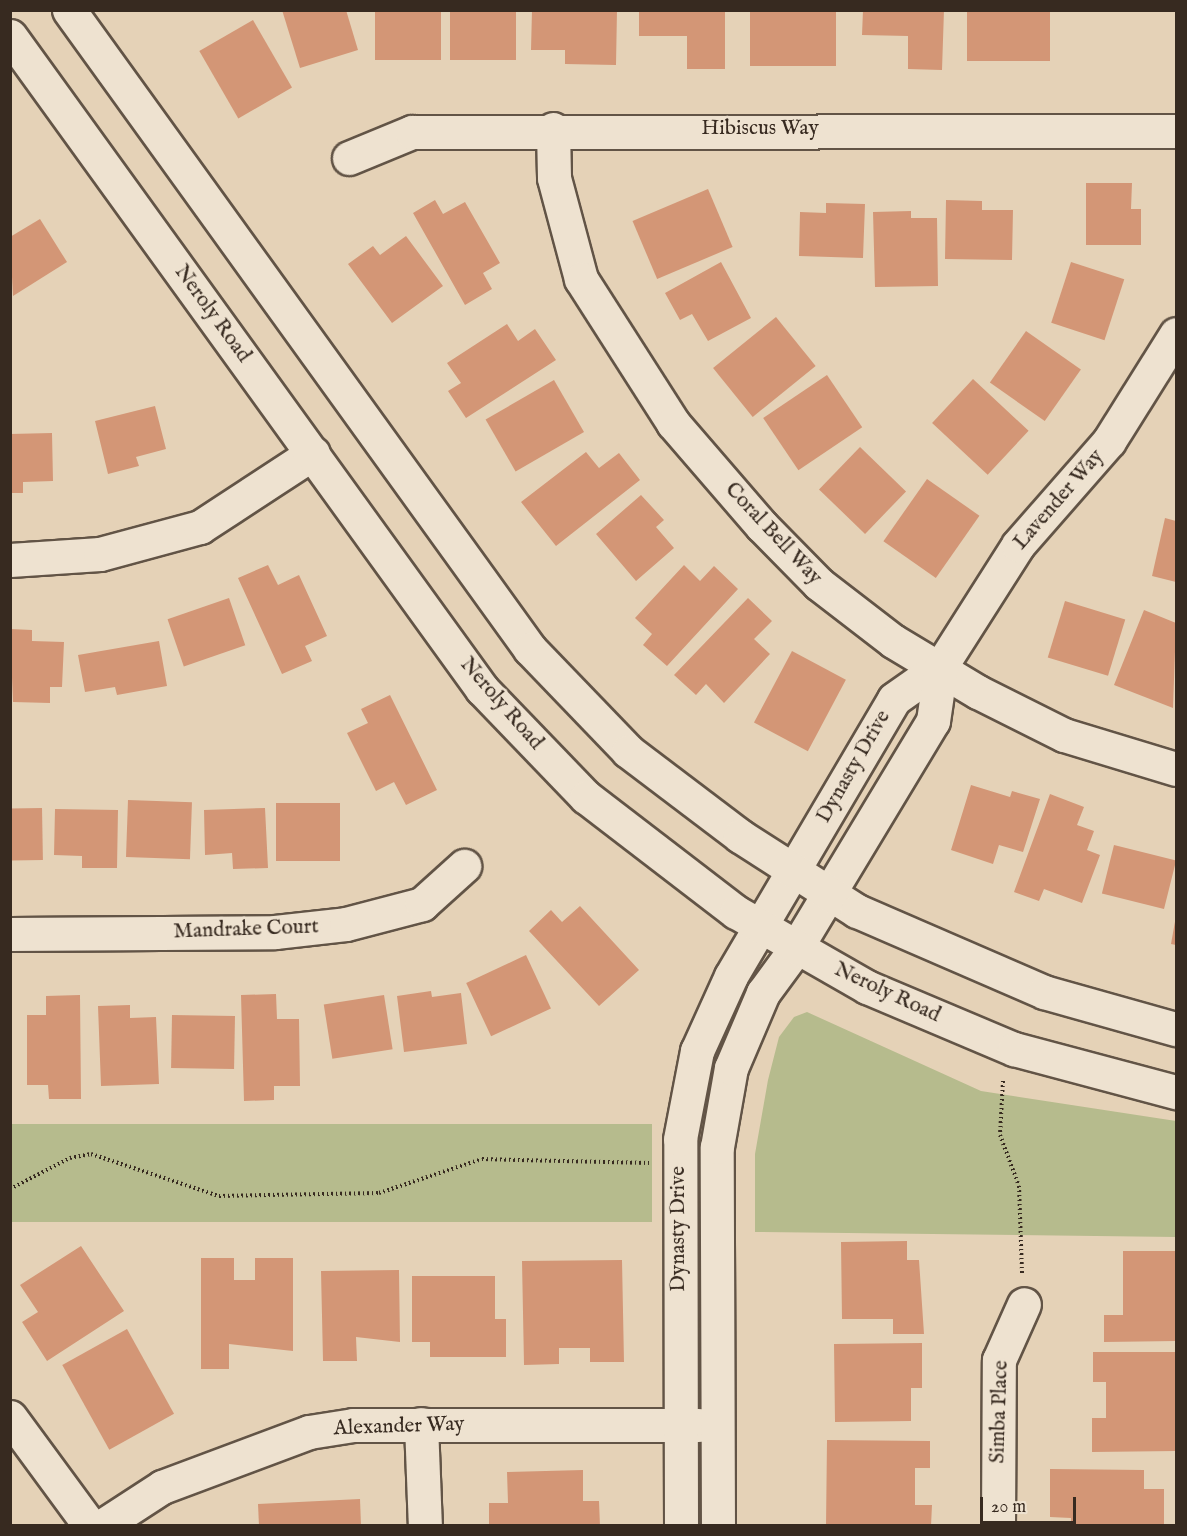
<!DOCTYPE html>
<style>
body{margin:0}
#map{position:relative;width:1187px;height:1536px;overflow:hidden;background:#e5d2b7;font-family:"IM FELL English",serif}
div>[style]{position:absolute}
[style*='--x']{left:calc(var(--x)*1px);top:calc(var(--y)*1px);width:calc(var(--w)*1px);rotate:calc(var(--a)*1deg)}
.green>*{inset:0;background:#b6bb8d;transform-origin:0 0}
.building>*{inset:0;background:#d39676;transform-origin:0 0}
.path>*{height:4px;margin-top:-2px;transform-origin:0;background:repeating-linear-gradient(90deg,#372a20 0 1.5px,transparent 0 4.5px)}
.roads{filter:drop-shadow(2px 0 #625446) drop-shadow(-2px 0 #625446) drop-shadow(0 2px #625446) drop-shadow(0 -2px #625446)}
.street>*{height:33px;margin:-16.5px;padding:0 16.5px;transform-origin:16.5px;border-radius:16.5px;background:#eee2d0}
.secondary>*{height:33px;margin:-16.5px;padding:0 16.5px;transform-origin:16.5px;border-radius:16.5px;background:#eee2d0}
span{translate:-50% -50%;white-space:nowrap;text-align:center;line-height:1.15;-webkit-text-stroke:5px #eee2d0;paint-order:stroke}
.street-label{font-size:21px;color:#372a20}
.frame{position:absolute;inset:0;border:12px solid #372a20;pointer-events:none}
.scale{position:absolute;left:980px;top:1497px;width:96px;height:27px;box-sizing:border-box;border:3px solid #372a20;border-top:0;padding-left:8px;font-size:18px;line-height:21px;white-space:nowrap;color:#372a20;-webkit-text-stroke:4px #eee2d0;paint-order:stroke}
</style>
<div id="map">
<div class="green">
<div style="clip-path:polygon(807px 1012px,981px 1091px,1176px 1121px,1176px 1237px,755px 1232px,755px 1154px,768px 1080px,779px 1037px,794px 1017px)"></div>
<div style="left:10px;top:1124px;width:642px;height:98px"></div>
</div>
<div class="building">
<div style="clip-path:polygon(282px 10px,346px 10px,358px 50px,300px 68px)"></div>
<div style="left:375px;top:10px;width:66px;height:50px"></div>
<div style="left:450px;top:10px;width:66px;height:50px"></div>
<div style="clip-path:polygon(532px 10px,617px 10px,616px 65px,565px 64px,565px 50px,531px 50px)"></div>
<div style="clip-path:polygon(639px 10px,725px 10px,725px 69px,687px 69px,687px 36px,639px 36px)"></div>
<div style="left:750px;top:10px;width:86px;height:56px"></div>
<div style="clip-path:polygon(863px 10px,944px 10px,942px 70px,908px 69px,908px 36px,862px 35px)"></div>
<div style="left:967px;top:10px;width:83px;height:51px"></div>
<div style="left:253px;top:20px;width:78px;height:62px;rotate:60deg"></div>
<div style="clip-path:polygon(1086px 183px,1132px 183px,1131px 209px,1141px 209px,1141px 245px,1086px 245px)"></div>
<div style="left:708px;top:189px;width:63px;height:82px;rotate:67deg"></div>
<div style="clip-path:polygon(435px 200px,443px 214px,465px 202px,500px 263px,483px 273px,492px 289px,465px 305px,413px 213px)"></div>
<div style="clip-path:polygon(946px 200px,982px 201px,982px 210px,1013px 210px,1012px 260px,945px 259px)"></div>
<div style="clip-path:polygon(826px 203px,865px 204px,863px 258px,799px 256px,800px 212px,826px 213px)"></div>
<div style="clip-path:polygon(911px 211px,911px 218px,937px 218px,938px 286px,875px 287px,873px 212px)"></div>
<div style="clip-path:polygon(40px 219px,67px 262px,13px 296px,10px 237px)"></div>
<div style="clip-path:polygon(406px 236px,443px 286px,392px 323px,348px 264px,373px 246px,380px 255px)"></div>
<div style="clip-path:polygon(721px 262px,751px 318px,708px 341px,692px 314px,680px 320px,665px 293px)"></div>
<div style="left:1071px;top:262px;width:56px;height:64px;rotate:18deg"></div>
<div style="left:776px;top:317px;width:63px;height:81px;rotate:51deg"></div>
<div style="clip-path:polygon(507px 324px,518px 341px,535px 329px,556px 360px,466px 418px,448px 391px,461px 383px,447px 363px)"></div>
<div style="left:1026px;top:331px;width:67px;height:63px;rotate:35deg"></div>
<div style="left:827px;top:375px;width:63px;height:77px;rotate:56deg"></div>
<div style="left:973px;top:379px;width:76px;height:60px;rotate:43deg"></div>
<div style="left:554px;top:380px;width:60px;height:79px;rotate:60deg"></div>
<div style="clip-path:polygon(155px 406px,166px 449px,136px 457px,139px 466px,108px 474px,95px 421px)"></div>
<div style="clip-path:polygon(52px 433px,53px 481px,23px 482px,23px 493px,10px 493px,10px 434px)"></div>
<div style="left:860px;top:447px;width:64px;height:59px;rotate:44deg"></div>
<div style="clip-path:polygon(586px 452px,599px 468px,619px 453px,640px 480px,556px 546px,521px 502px)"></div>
<div style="left:927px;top:479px;width:64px;height:76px;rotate:35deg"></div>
<div style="clip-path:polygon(641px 495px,664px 520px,656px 527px,674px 548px,636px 581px,596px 534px)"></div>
<div style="clip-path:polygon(1165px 518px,1176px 521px,1176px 582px,1152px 576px)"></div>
<div style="clip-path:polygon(268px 565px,278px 585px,299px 575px,327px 636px,305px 646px,312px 661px,282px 674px,238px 578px)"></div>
<div style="clip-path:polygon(684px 565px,700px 581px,714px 566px,738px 589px,667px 666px,643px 645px,652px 634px,635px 618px)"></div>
<div style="left:229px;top:598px;width:50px;height:65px;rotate:71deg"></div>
<div style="clip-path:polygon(748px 598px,772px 621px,754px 639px,770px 654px,724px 703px,706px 684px,696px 695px,674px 675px)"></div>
<div style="left:1065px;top:601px;width:63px;height:59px;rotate:17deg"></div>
<div style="clip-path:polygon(1144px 610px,1176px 623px,1173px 708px,1114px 685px)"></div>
<div style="clip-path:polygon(10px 629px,32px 630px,32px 641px,64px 642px,62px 687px,50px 687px,50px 703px,13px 702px)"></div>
<div style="clip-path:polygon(159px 641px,167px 686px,117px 695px,115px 687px,85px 692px,78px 655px)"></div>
<div style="left:792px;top:651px;width:61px;height:81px;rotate:28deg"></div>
<div style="clip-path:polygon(390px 695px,437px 790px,406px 805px,394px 782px,376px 791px,347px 733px,368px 723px,361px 709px)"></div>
<div style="clip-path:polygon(971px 785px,1010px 797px,1012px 791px,1040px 799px,1023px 852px,999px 845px,993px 864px,951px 850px)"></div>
<div style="clip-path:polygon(1050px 794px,1084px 807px,1077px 825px,1094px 831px,1087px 850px,1100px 855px,1082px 903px,1044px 889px,1039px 901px,1014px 892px)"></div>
<div style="left:128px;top:800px;width:64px;height:57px;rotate:2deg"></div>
<div style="left:276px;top:803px;width:64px;height:58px"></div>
<div style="left:42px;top:808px;width:52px;height:32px;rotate:89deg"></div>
<div style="clip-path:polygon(265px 808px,268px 868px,233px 869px,232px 853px,205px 855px,204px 810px)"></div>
<div style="clip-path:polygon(55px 809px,118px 810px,117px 868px,82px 868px,82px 856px,54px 855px)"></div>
<div style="left:1114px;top:845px;width:64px;height:50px;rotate:14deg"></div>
<div style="clip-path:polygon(580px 906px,639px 970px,599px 1006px,529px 931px,551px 910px,562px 922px)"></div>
<div style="clip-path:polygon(1176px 916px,1176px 945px,1171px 944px)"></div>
<div style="left:526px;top:955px;width:59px;height:66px;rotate:65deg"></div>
<div style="clip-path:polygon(431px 991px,432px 997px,461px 993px,467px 1044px,404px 1052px,397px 996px)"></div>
<div style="clip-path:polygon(276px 994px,277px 1019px,299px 1019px,300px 1086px,274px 1086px,274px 1100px,244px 1101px,241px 995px)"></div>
<div style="clip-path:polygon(80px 995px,81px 1099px,49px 1099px,48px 1085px,27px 1085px,27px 1015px,46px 1015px,46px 996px)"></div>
<div style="left:384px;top:995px;width:55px;height:61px;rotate:81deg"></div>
<div style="clip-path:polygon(130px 1005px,130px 1018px,156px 1017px,159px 1084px,101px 1086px,98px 1006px)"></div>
<div style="left:172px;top:1015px;width:63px;height:53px;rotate:1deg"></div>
<div style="clip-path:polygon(907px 1241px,907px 1260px,919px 1260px,924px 1334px,893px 1334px,893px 1319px,842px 1319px,841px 1242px)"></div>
<div style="clip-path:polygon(81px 1246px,124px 1311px,47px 1361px,22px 1322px,38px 1312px,20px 1285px)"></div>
<div style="clip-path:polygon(1123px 1251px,1176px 1251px,1176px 1341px,1104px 1342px,1104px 1315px,1123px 1315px)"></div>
<div style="clip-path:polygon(201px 1258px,234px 1258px,234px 1280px,255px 1280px,255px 1258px,293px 1258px,293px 1351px,229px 1344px,229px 1369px,201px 1369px)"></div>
<div style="clip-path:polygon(622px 1260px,624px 1362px,590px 1362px,590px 1348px,559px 1348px,559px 1364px,524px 1365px,522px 1261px)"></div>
<div style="clip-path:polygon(399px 1270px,400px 1342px,356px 1337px,357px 1361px,323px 1361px,321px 1271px)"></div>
<div style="clip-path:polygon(412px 1276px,495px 1276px,495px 1319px,506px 1319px,506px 1357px,430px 1357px,430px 1342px,412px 1342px)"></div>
<div style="left:127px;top:1329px;width:97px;height:74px;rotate:61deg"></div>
<div style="clip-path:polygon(922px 1343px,922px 1388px,911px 1388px,911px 1421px,835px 1422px,834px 1344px)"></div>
<div style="clip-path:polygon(1093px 1352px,1176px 1352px,1176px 1451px,1092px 1452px,1092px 1418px,1106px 1418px,1106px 1382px,1093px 1382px)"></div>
<div style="clip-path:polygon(827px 1440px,930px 1441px,930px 1468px,915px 1468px,915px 1505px,932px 1505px,931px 1526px,826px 1526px)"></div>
<div style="clip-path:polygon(1050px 1469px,1144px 1470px,1144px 1489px,1164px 1489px,1164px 1526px,1071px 1526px,1071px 1518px,1050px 1517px)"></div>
<div style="clip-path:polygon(583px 1470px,583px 1501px,599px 1501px,600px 1526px,489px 1526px,489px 1503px,508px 1503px,507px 1472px)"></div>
<div style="clip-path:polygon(360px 1499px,361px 1526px,259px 1526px,258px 1504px)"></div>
</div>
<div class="path">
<div style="--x:1003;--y:1081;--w:54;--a:93.2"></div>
<div style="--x:1000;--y:1135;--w:54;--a:69.6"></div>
<div style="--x:1019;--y:1186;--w:87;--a:88"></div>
<div style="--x:10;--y:1189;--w:68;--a:-27.3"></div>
<div style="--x:70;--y:1158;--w:21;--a:-11"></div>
<div style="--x:91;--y:1154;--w:135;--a:18.2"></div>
<div style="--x:219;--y:1196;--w:160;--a:-1.1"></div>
<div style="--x:379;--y:1193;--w:108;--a:-18.3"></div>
<div style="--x:482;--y:1159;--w:167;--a:1.4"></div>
</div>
<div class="roads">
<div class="street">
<div style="--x:553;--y:129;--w:49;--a:88.8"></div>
<div style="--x:554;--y:178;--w:105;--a:75"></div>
<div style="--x:581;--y:279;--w:171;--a:57.4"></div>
<div style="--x:673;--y:423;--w:136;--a:49.2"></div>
<div style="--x:762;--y:526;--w:81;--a:45.5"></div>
<div style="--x:819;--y:584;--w:93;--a:37.6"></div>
<div style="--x:893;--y:641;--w:99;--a:31"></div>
<div style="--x:978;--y:692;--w:96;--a:26.6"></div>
<div style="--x:1064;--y:735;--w:117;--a:16.9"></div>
<div style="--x:349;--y:158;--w:68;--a:-22.4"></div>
<div style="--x:412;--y:132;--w:764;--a:-0.07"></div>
<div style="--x:10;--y:560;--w:90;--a:-3.8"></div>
<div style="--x:100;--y:554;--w:104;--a:-15.1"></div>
<div style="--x:200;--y:527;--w:135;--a:-33.2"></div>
<div style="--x:10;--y:934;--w:265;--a:-0.4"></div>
<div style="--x:275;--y:932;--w:71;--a:-6.4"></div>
<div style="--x:346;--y:924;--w:79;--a:-14.7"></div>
<div style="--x:422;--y:904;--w:57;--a:-42.1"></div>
<div style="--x:10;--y:1417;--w:135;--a:53.7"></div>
<div style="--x:421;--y:1424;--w:102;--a:87.8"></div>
<div style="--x:102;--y:1526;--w:72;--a:-33"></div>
<div style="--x:162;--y:1487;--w:157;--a:-20.5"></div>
<div style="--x:309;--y:1432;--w:45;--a:-9"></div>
<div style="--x:353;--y:1425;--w:345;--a:0"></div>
<div style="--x:681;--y:1526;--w:387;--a:-90.1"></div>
<div style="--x:680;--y:1139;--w:90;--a:-79.1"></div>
<div style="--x:697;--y:1051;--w:82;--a:-65.6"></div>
<div style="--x:731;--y:976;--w:321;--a:-59.5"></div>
<div style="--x:894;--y:699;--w:57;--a:-35.1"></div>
<div style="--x:941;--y:666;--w:143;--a:-57.5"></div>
<div style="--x:1018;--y:545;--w:138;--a:-48.8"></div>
<div style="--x:1109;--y:441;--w:126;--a:-57.9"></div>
<div style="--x:718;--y:1526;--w:379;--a:-90.2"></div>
<div style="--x:717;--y:1147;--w:80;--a:-80"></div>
<div style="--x:731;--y:1068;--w:82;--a:-66.9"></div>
<div style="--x:763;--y:993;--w:56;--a:-53.7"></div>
<div style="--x:796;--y:948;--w:265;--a:-58.9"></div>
<div style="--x:933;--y:721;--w:56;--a:-81.7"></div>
<div style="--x:998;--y:1526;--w:166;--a:-89.7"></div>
<div style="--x:999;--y:1360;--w:61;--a:-65.9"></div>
</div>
<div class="secondary">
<div style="--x:69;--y:10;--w:788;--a:54.19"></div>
<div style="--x:530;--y:649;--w:141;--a:46.1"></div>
<div style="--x:628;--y:751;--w:141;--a:37.2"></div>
<div style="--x:740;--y:836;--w:139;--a:32.7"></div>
<div style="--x:857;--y:911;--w:204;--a:23.4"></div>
<div style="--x:1044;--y:992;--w:137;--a:15.7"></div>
<div style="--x:10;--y:36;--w:806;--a:54.14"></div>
<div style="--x:482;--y:689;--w:150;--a:46.1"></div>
<div style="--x:586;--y:797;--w:189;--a:37.5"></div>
<div style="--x:736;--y:912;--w:151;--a:29.8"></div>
<div style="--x:867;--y:987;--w:160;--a:22.9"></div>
<div style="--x:1014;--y:1049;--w:168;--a:14.9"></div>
</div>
</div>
<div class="street-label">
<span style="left:760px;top:129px">Hibiscus Way</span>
<span style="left:212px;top:314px;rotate:54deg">Neroly Road</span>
<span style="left:1059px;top:500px;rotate:-49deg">Lavender Way</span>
<span style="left:773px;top:534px;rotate:47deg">Coral Bell Way</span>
<span style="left:501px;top:704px;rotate:49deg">Neroly Road</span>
<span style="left:854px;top:767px;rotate:-60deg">Dynasty Drive</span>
<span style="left:246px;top:930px;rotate:-2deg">Mandrake Court</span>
<span style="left:887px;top:993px;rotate:25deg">Neroly Road</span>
<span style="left:679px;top:1229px;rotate:-90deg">Dynasty Drive</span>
<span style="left:1000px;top:1412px;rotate:-88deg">Simba Place</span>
<span style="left:399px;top:1427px;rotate:-2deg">Alexander Way</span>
</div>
<div class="frame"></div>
<div class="scale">20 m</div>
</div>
